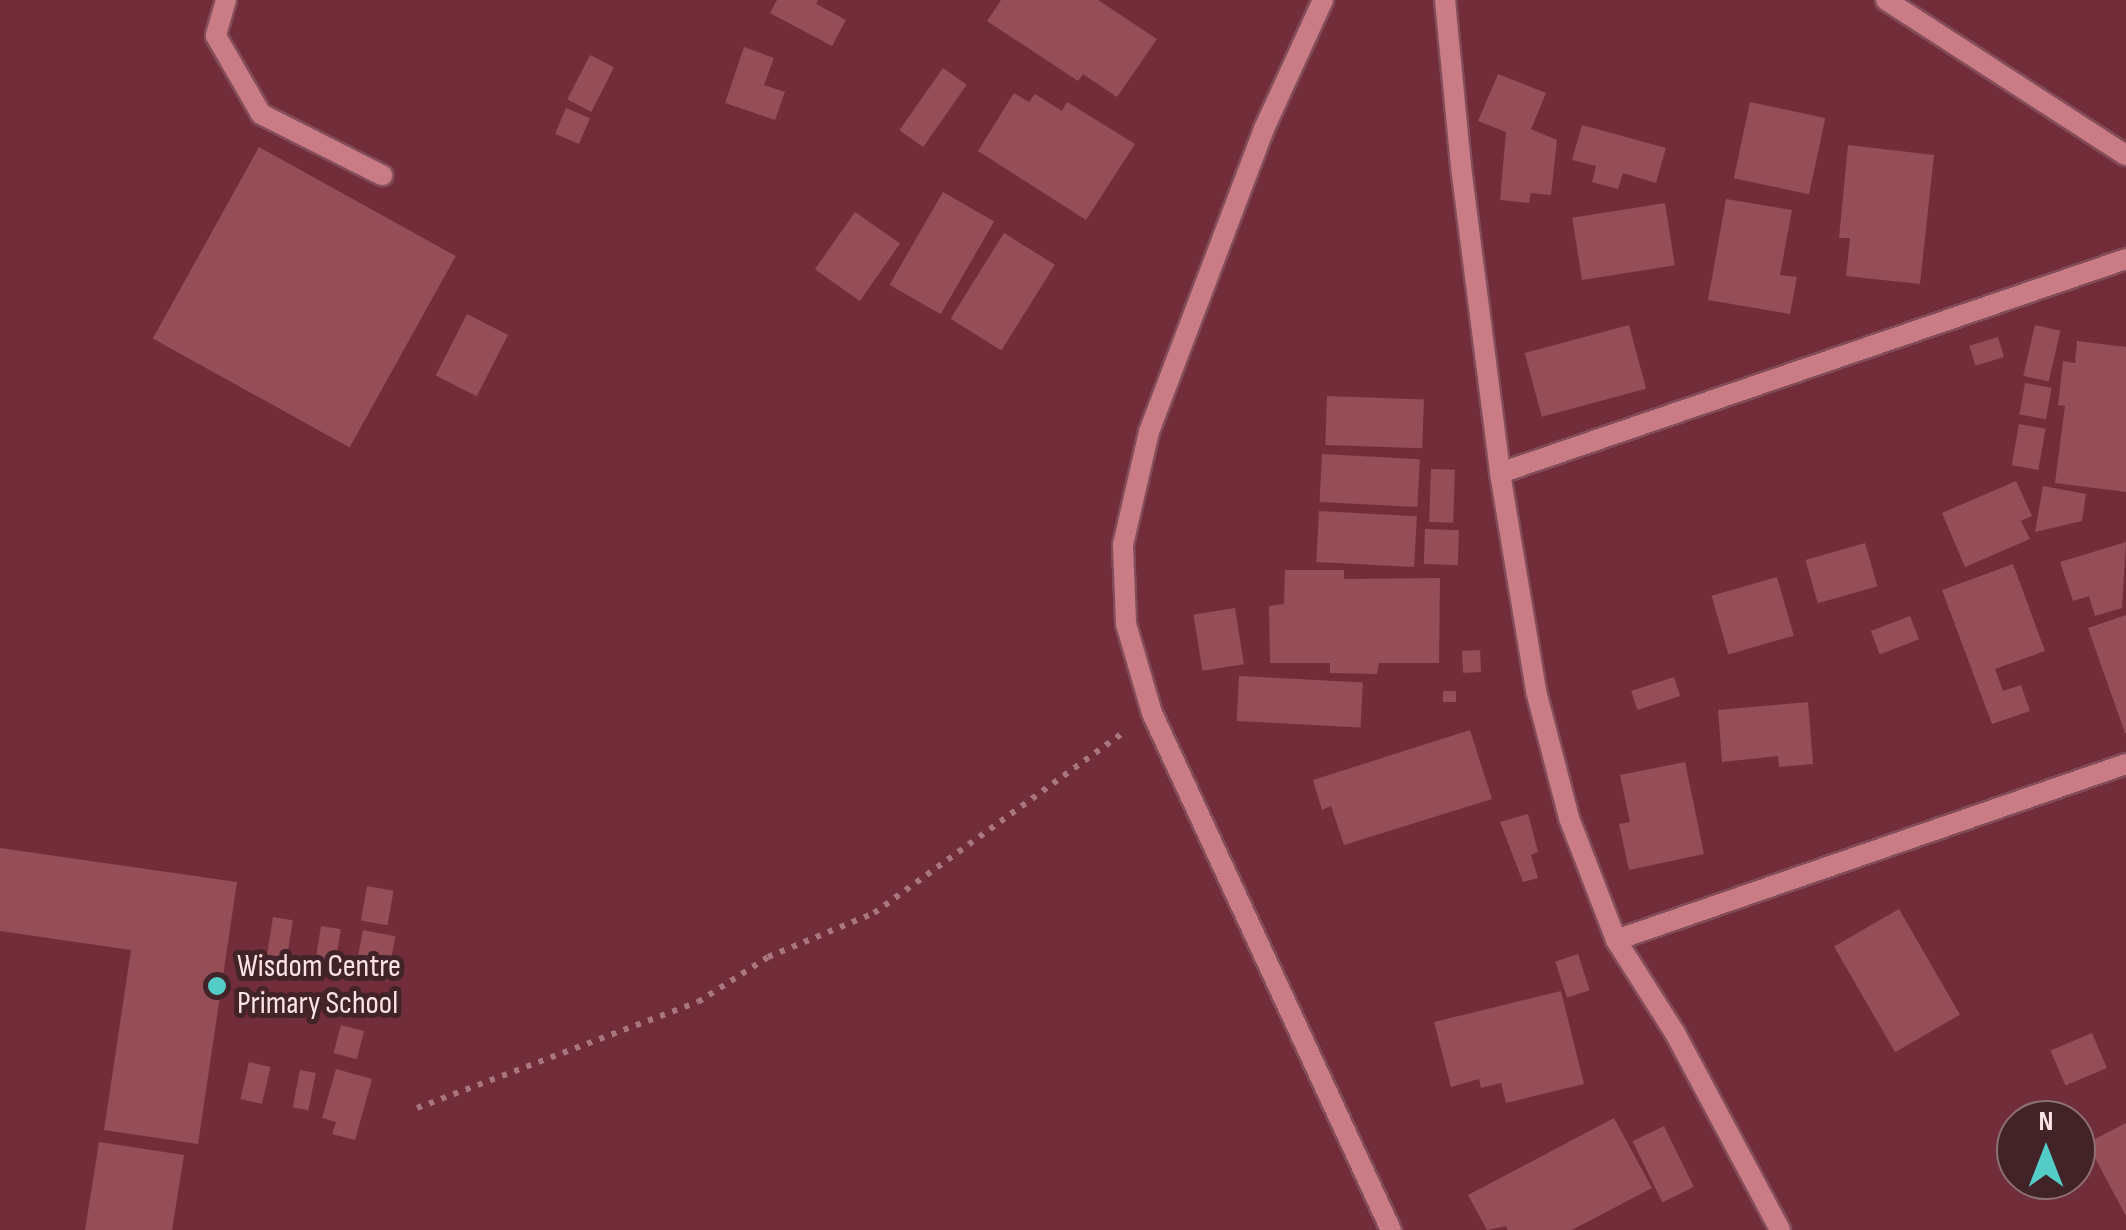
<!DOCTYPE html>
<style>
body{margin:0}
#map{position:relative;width:2126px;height:1230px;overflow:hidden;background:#712e3a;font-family:"Sofia Sans Condensed",sans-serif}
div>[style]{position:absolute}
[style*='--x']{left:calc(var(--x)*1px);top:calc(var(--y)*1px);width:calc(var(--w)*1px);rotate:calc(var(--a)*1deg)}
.building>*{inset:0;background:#954d58;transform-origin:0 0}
.path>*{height:6px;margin-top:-3px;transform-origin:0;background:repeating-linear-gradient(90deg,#a9767e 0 5px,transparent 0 13px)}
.roads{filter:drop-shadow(2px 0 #834d58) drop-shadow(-2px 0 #834d58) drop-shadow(0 2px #834d58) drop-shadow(0 -2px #834d58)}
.service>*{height:20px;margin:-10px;padding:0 10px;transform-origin:10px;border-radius:10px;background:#c97c86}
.minor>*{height:20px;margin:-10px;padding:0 10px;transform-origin:10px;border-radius:10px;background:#c97c86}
.dots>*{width:28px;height:28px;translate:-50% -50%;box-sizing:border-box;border:5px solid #422327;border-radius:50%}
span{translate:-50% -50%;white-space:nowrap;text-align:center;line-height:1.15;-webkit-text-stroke:10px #422327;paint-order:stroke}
.poi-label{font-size:32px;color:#fee4e6}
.left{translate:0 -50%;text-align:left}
.north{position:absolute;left:1996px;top:1100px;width:100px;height:100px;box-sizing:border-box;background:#422327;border:2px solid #8d7073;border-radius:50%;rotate:0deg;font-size:28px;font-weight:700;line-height:40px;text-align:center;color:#fee4e6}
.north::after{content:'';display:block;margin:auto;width:35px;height:45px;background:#54cdc9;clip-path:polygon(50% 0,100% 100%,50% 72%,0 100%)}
</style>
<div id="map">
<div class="building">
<div style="clip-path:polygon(777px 0,818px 0,816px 4px,846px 20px,832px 46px,770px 13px)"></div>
<div style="clip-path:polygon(1001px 0,1098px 0,1157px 39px,1117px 97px,1083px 74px,1078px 81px,987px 21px)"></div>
<div style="clip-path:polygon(744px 47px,774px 58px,764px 85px,785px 92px,775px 120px,725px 103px)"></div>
<div style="left:590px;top:55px;width:27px;height:50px;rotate:27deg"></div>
<div style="left:943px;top:68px;width:29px;height:76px;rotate:35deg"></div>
<div style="clip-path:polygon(1498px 74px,1546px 93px,1531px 129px,1557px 140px,1551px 195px,1531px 193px,1529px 203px,1500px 200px,1506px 132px,1478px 121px)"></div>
<div style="clip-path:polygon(1014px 93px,1029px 102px,1035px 94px,1062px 111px,1067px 102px,1135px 144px,1086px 220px,978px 151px)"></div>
<div style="left:1750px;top:102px;width:77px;height:78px;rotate:12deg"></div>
<div style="left:566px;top:108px;width:26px;height:28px;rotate:23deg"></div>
<div style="clip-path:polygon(1582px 125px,1666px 148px,1656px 183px,1623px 173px,1618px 189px,1592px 182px,1596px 166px,1572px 160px)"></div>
<div style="clip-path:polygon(1848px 145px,1934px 155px,1920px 284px,1846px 276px,1850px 238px,1839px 238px)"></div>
<div style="left:259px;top:147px;width:225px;height:219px;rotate:29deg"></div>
<div style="left:943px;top:192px;width:59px;height:107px;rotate:30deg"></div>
<div style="clip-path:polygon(1726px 199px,1792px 210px,1780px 275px,1797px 277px,1790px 314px,1708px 300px)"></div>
<div style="left:1665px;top:203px;width:63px;height:94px;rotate:81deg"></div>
<div style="left:855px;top:212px;width:55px;height:70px;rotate:35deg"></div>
<div style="left:1004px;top:233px;width:60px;height:101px;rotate:32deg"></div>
<div style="left:467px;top:314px;width:46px;height:69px;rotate:27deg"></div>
<div style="left:1629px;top:325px;width:66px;height:108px;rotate:75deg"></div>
<div style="left:2035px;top:325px;width:26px;height:52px;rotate:13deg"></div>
<div style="left:1998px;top:337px;width:21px;height:30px;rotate:73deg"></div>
<div style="clip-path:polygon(2077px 341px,2126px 347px,2126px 492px,2055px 483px,2065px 406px,2058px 405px,2063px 361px,2075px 363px)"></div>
<div style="left:2025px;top:383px;width:27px;height:32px;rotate:10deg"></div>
<div style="left:1327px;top:396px;width:97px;height:49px;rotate:2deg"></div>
<div style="left:2019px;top:424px;width:27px;height:42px;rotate:10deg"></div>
<div style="left:1322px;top:454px;width:98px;height:48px;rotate:3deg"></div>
<div style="left:1431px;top:469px;width:24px;height:53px;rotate:2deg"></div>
<div style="clip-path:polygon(2016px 481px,2032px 516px,2021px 521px,2030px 539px,1965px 567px,1942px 513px)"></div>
<div style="clip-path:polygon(2043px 486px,2086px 494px,2082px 521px,2035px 532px)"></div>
<div style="left:1319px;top:511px;width:98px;height:51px;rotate:3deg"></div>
<div style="left:1425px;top:529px;width:34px;height:35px;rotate:2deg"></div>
<div style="clip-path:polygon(2126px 542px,2122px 608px,2095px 616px,2089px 596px,2073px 601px,2060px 562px)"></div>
<div style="left:1865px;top:543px;width:45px;height:62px;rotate:74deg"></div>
<div style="clip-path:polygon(2013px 564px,2045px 651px,1995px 669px,2003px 691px,2021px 685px,2030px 711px,1992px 724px,1942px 590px)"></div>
<div style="clip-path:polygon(1285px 570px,1344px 570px,1344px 579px,1440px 578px,1439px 663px,1379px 663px,1377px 674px,1330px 673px,1330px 663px,1270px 663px,1269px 606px,1284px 604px)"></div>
<div style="left:1777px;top:577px;width:61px;height:68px;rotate:74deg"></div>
<div style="left:1235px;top:608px;width:57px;height:42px;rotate:81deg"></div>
<div style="clip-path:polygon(2126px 615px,2126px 733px,2125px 733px,2088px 628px)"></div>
<div style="left:1910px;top:616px;width:25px;height:42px;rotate:69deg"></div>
<div style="left:1480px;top:650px;width:22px;height:18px;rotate:87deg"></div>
<div style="left:1239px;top:676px;width:124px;height:45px;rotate:3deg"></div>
<div style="left:1674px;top:677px;width:20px;height:45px;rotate:72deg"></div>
<div style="left:1443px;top:691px;width:13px;height:11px"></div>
<div style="clip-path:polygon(1808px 702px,1813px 764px,1779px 767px,1778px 756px,1722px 762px,1718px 710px)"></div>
<div style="clip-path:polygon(1470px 730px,1492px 799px,1344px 845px,1331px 806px,1322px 810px,1313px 780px)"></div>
<div style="clip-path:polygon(1685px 762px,1704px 854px,1629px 870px,1619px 824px,1630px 822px,1620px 775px)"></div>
<div style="clip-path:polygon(1528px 814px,1538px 852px,1531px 855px,1538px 878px,1523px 882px,1500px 822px)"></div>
<div style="clip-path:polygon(0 848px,237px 882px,198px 1144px,104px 1130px,131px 950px,0 931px)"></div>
<div style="left:367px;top:886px;width:27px;height:35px;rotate:10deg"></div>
<div style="left:1899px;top:909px;width:122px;height:75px;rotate:60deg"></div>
<div style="left:273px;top:917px;width:20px;height:38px;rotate:9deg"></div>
<div style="left:321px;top:926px;width:20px;height:33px;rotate:9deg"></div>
<div style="left:363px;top:930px;width:33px;height:46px;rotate:11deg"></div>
<div style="left:1578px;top:954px;width:38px;height:24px;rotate:72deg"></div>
<div style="clip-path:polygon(1561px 991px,1584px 1084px,1506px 1103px,1501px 1083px,1481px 1088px,1479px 1079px,1451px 1087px,1434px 1022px)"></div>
<div style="left:341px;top:1025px;width:24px;height:29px;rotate:15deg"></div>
<div style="left:2092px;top:1033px;width:38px;height:45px;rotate:67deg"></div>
<div style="left:249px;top:1062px;width:22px;height:38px;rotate:13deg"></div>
<div style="clip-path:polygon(336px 1069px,372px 1079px,355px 1140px,332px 1134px,336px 1122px,322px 1118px)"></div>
<div style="left:300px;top:1070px;width:16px;height:38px;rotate:11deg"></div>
<div style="clip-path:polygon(1614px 1118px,1652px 1188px,1572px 1230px,1508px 1230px,1506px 1226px,1487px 1230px,1468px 1195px)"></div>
<div style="clip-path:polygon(2126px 1123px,2126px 1216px,2087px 1143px)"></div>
<div style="left:1664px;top:1126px;width:68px;height:35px;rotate:64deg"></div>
<div style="clip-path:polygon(99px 1142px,184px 1155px,172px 1230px,85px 1230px)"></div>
</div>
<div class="path">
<div style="--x:417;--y:1108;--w:300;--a:-20.7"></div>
<div style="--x:698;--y:1002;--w:83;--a:-32.7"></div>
<div style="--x:768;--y:957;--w:115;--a:-22.5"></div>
<div style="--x:874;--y:913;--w:310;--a:-35.9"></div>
</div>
<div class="roads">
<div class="service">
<div style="--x:226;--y:0;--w:37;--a:106"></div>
<div style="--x:216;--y:36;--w:90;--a:60"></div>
<div style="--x:261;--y:114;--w:136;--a:26.8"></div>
</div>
<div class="minor">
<div style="--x:1323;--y:0;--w:142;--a:114.6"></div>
<div style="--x:1264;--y:129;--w:324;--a:110.8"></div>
<div style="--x:1149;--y:432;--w:116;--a:103"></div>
<div style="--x:1123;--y:545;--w:79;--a:87.8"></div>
<div style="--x:1126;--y:624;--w:93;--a:73.7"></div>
<div style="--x:1152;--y:713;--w:570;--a:65.19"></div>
<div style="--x:1445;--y:0;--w:168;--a:84.5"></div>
<div style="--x:1461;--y:167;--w:308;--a:82.7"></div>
<div style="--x:1500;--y:473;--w:221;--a:80.6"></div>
<div style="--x:1536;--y:691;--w:131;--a:75.4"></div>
<div style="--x:1569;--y:818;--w:131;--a:68.9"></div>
<div style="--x:1616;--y:940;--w:110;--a:57.6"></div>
<div style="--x:1675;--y:1033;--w:223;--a:61.9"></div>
<div style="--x:1886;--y:0;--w:286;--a:32.9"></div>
<div style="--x:1500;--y:473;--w:662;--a:-18.87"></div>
<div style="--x:1616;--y:940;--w:540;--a:-19.04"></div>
</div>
</div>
<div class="dots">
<div style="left:217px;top:986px;background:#54cdc9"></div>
</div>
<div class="poi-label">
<span class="left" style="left:237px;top:986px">Wisdom Centre<br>Primary School</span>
</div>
<div class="north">N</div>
</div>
